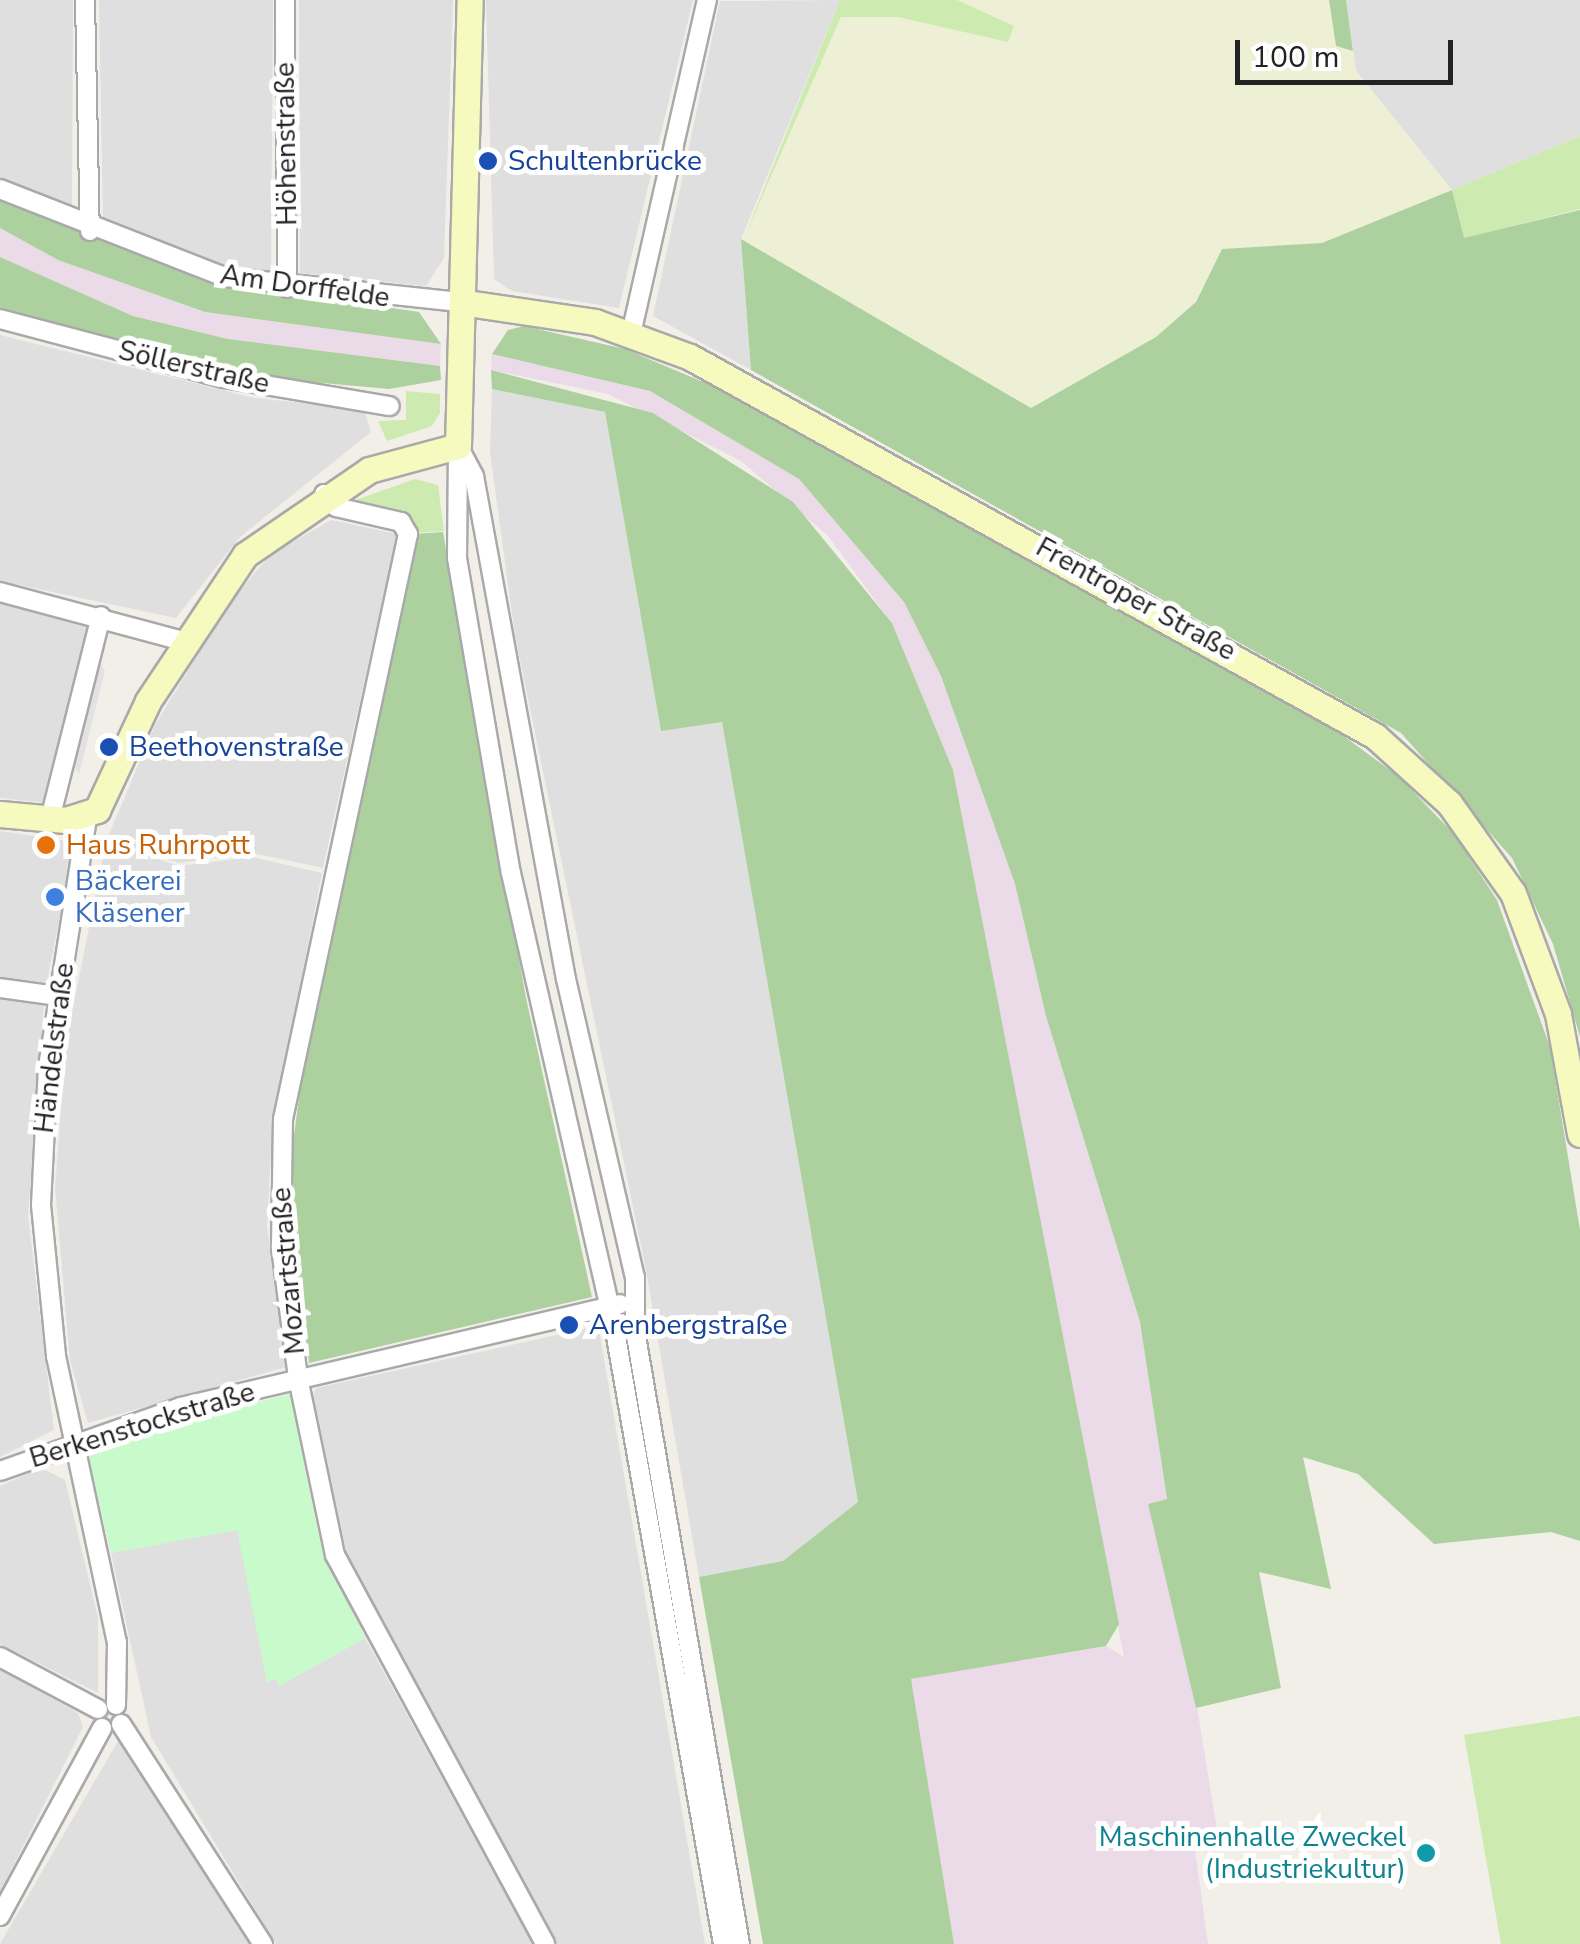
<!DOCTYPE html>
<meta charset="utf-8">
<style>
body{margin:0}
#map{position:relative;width:1580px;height:1944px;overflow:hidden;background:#f2efe9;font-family:"Nunito Sans",sans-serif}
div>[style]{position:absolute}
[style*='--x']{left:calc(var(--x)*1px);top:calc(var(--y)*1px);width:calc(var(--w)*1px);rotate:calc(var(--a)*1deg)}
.residential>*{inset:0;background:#e0dfdf}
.industrial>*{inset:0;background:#ebdbe8}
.farmland>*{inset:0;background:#eef0d5}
.grass>*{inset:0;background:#cdebb0}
.forest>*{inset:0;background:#add19e}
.park>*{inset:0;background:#c8facc}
.parking>*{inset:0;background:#e2e2e2}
.roads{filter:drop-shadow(2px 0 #a9a9a9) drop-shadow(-2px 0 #a9a9a9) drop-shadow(0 2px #a9a9a9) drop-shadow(0 -2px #a9a9a9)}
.street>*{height:18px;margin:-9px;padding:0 9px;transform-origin:9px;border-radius:9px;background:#fff}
.secondary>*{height:25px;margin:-12.5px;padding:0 12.5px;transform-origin:12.5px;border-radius:12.5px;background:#f7fabf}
.dots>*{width:28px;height:28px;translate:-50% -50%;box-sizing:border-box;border:5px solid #fff;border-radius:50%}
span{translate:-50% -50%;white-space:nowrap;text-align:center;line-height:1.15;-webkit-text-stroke:10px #fff;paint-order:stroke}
.street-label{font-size:28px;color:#222}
.transit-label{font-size:28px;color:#164399}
.left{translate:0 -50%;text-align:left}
.food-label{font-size:28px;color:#c56008}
.shop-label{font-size:28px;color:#366cbe}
.culture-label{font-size:28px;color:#0d838f}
.right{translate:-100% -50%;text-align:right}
.scale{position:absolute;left:1235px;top:40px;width:218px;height:45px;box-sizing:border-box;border:5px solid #222;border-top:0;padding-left:12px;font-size:30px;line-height:35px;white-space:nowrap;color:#222;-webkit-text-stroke:8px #fff;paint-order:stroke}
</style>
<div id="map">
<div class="residential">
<div style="clip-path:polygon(0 0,73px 0,72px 208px,0 177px)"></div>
<div style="clip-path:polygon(99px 0,273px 0,271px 272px,208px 262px,103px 222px)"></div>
<div style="clip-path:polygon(299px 0,453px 0,444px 258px,426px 286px,300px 273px)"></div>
<div style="clip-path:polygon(486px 0,693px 0,619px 308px,512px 291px,494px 279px)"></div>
<div style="clip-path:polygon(840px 0,741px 239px,751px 370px,653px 316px,720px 1px)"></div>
<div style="clip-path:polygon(1346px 0,1580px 0,1580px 136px,1452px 190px,1356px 71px)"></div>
<div style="clip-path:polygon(0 335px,254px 398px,364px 409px,371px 432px,240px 537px,176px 618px,0 581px)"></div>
<div style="clip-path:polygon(492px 389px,605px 412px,661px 731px,722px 721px,858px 1503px,783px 1561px,699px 1577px,645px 1265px,515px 636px,490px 452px)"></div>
<div style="clip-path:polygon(331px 520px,397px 534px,323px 868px,253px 853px,178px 863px,107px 839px,155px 725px,229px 603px,270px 555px)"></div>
<div style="clip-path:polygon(0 602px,89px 628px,48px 803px,0 798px)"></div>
<div style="clip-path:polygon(0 831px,75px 842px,46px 986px,0 980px)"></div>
<div style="clip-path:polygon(106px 842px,179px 866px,252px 857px,322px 873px,272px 1133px,267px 1225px,286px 1367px,88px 1423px,70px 1361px,55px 1188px,66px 1043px)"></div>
<div style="clip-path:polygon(0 997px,44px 1002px,28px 1216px,54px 1430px,0 1457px)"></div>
<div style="clip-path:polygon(597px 1326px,599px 1330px,705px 1944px,557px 1944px,347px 1554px,312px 1399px,316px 1388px)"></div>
<div style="clip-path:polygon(41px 1468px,65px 1480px,98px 1618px,98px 1693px,0 1644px,0 1486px)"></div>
<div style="clip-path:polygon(237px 1529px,279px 1686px,365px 1638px,533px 1944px,276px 1944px,151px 1737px,111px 1553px)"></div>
<div style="clip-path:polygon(0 1669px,78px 1713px,83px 1727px,0 1892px)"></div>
<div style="clip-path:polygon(118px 1741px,131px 1746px,250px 1944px,0 1944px)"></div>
</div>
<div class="industrial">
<div style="clip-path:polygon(0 228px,58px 260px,205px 312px,441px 344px,440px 366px,228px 339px,133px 316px,0 257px)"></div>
<div style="clip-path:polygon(492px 354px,650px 391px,799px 479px,904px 602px,941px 676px,1015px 884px,1046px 1016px,1140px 1322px,1167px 1500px,1148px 1504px,1192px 1676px,1219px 1842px,1195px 1849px,1208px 1944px,954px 1944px,910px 1679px,1106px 1646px,1124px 1657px,953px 770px,892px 623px,828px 536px,741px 461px,608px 394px,491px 370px)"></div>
</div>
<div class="farmland">
<div style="clip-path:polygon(957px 0,1329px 0,1336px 47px,1353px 51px,1356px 71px,1452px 190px,1322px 243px,1222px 249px,1196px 302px,1156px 337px,1031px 408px,743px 240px,841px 17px,898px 17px,1008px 41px)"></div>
</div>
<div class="grass">
<div style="clip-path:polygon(840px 0,957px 0,1014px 26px,1008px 42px,898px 17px,841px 17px,743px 240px)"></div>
<div style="clip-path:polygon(1580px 136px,1580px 209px,1463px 239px,1452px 190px)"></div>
<div style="clip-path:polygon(406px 391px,440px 394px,440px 413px,432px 426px,387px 441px,378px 421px,406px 420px)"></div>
<div style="clip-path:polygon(415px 479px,438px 485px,444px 531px,415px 533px,410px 518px,347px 503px)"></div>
<div style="clip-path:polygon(1580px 1716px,1580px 1944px,1501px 1944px,1464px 1735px)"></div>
</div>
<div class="forest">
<div style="clip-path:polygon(1329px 0,1346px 0,1353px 51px,1336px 46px)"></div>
<div style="clip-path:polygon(1452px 190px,1464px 238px,1580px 210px,1580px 1037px,1553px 944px,1512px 858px,1401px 733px,751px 370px,741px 239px,1031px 408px,1156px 337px,1196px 302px,1222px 249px,1322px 243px)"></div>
<div style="clip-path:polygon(0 197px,201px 280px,419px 312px,441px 344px,205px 312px,58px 260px,0 228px)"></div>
<div style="clip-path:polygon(0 257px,133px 316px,228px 339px,440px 366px,441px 380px,389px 389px,289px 380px,103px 339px,0 308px)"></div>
<div style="clip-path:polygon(524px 326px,625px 349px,734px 395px,1319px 718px,1398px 776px,1454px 834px,1497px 900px,1550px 1047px,1580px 1230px,1580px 1541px,1551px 1532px,1434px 1544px,1358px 1474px,1303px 1457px,1331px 1589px,1259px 1572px,1281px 1688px,1196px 1708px,1148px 1504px,1167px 1499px,1140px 1322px,1046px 1016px,1015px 884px,941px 676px,904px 602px,799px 479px,650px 391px,492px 354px,508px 330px)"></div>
<div style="clip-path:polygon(491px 370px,653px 413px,793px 502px,892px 623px,953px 770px,1119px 1624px,1106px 1646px,911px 1679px,954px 1944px,763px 1944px,699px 1577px,783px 1561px,858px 1502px,722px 722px,661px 731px,605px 412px,492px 389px)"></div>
<div style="clip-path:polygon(443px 532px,526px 998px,592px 1297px,309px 1363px,287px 1187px,309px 1024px,414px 534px)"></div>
</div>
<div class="park">
<div style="clip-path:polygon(290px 1394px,319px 1537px,365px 1638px,279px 1686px,277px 1678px,267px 1683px,237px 1530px,111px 1553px,88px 1457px,148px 1431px)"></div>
</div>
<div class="parking">
<div style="clip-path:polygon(96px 656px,105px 671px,79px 774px,70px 760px)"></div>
</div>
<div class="roads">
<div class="street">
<div style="--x:85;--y:0;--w:231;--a:88.8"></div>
<div style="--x:285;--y:0;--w:288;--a:89.6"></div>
<div style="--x:0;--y:189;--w:242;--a:21.4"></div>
<div style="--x:225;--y:277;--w:243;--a:6.1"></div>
<div style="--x:0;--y:319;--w:232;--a:14.8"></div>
<div style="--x:224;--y:378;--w:168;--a:9.6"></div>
<div style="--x:631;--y:334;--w:343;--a:-77.2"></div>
<div style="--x:458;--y:446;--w:34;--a:62"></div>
<div style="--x:474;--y:476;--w:511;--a:79.64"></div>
<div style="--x:566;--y:979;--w:306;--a:77"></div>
<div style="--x:635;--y:1277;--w:53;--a:90"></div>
<div style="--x:635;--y:1330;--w:623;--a:80.3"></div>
<div style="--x:458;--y:446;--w:112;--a:90.5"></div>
<div style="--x:457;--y:558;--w:320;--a:80.3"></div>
<div style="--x:511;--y:873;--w:470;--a:77.2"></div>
<div style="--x:615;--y:1331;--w:622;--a:80.01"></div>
<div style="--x:324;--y:494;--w:18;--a:47"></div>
<div style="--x:336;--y:507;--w:67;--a:13"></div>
<div style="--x:401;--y:522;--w:14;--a:60"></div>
<div style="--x:408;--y:534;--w:598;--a:102.06"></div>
<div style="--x:283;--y:1119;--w:128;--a:90.9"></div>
<div style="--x:281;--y:1247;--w:132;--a:82.6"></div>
<div style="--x:298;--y:1378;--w:181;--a:78.2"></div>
<div style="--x:335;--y:1555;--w:442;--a:61.6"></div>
<div style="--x:0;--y:592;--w:189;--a:15"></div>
<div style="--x:87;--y:818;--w:252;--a:98.9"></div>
<div style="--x:48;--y:1067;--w:138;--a:92.9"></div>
<div style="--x:41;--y:1205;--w:152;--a:84.3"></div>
<div style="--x:56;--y:1356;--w:292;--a:78"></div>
<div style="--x:117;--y:1642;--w:63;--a:90.9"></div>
<div style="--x:50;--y:819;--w:209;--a:-75.9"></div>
<div style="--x:0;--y:988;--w:59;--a:7.9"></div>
<div style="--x:0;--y:1471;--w:192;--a:-19.5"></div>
<div style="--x:181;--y:1407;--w:451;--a:-13.2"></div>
<div style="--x:0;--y:1657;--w:111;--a:28"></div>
<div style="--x:121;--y:1724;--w:262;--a:57.2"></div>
<div style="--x:0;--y:1916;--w:214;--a:-61.5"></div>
</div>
<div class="secondary">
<div style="--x:467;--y:303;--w:129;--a:8.4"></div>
<div style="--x:595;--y:322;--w:101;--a:20.2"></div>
<div style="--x:690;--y:357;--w:783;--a:28.96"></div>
<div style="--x:1375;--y:736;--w:100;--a:42.2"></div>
<div style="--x:1449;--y:803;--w:110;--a:54.6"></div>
<div style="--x:1513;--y:893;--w:129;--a:69.6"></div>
<div style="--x:1558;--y:1014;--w:122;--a:79.6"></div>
<div style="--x:0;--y:814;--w:66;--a:5.2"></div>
<div style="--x:66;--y:820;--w:33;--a:-18"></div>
<div style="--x:97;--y:810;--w:120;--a:-64.9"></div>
<div style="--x:148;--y:701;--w:175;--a:-56.4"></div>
<div style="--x:245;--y:555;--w:150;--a:-34.4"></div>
<div style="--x:369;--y:470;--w:92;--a:-15.1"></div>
<div style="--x:458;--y:446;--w:446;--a:-88.5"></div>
</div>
</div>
<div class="dots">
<div style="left:488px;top:161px;background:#1a4fb4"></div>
<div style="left:109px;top:747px;background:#1a4fb4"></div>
<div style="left:46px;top:845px;background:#e8710a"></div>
<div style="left:55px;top:897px;background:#3f7fe0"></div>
<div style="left:569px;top:1325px;background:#1a4fb4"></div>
<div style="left:1426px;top:1853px;background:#0f9aa8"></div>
</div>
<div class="street-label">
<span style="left:286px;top:144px;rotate:-91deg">Höhenstraße</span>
<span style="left:305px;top:286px;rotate:8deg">Am Dorffelde</span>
<span style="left:194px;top:367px;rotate:13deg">Söllerstraße</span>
<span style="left:1136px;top:599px;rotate:29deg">Frentroper Straße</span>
<span style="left:54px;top:1048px;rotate:-83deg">Händelstraße</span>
<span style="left:288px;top:1271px;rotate:-95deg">Mozartstraße</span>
<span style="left:142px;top:1425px;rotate:-17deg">Berkenstockstraße</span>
</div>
<div class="transit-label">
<span class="left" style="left:508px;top:161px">Schultenbrücke</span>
<span class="left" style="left:129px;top:747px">Beethovenstraße</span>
<span class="left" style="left:589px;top:1325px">Arenbergstraße</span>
</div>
<div class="food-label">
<span class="left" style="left:66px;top:845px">Haus Ruhrpott</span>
</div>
<div class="shop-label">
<span class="left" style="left:75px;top:897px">Bäckerei<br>Kläsener</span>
</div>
<div class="culture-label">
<span class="right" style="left:1406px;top:1853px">Maschinenhalle Zweckel<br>(Industriekultur)</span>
</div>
<div class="scale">100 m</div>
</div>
